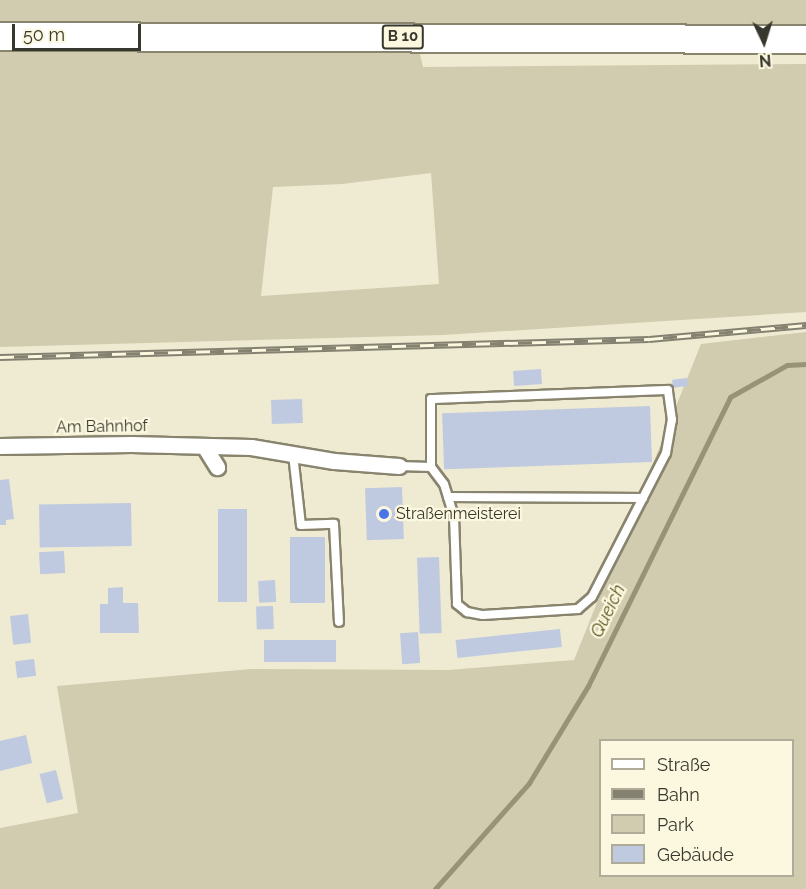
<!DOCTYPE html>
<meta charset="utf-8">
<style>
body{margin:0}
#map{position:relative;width:806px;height:889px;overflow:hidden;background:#efead2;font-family:Raleway,sans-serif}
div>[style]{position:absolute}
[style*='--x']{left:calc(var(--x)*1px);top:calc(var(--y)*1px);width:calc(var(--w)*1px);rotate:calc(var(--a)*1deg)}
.green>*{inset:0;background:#d1ccaf}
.stream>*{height:5px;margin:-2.5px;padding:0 2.5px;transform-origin:2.5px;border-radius:2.5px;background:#989377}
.building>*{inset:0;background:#bfcae0;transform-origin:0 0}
.roads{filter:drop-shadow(2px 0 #88846e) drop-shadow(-2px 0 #88846e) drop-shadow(0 2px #88846e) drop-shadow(0 -2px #88846e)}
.lane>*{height:8px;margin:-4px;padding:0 4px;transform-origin:4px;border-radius:4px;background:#fff}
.street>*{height:15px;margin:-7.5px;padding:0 7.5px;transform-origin:7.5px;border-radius:7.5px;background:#fff}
.highway>*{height:27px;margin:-13.5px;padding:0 13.5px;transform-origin:13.5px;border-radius:13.5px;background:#fff}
.rail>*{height:7px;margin-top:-3.5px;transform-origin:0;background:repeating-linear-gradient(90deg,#fcf8df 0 14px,#848171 0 28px);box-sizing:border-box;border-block:2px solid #848171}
.dots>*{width:16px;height:16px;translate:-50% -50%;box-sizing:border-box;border:3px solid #fcf8df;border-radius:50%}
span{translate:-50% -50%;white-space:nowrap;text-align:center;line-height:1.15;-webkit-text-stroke:4.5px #fcf8df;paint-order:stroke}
.shield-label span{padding:2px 4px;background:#fcf8df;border:2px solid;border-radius:4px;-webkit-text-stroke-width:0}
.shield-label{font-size:15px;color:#38372d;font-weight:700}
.street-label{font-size:16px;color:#38372d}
.poi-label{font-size:16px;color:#38372d}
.left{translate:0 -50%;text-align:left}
.water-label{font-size:18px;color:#615725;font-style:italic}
.legend{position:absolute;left:599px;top:739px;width:195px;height:138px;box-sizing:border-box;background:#fcf8df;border:2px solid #aeab98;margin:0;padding:8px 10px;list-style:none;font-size:18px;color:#38372d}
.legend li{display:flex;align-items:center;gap:12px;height:30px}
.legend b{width:30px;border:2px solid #aeab98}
.north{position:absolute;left:734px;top:12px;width:60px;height:60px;-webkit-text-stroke:4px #fcf8df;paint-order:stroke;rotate:176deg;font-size:16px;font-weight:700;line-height:24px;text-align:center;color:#38372d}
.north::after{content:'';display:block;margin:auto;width:21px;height:27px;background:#38372d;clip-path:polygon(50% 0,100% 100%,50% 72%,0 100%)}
.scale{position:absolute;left:12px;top:24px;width:129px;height:27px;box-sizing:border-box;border:3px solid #38372d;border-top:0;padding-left:8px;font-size:18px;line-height:21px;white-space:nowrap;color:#38372d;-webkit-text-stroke:4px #fcf8df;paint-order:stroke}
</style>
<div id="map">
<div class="green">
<div style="clip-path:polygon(0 0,806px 0,806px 28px,0 21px)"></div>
<div style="clip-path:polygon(evenodd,0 49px,419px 50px,423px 67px,806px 64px,806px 312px,443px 335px,0 347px,0 49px,431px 173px,439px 284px,261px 296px,273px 187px,342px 184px,431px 173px)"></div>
<div style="clip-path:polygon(evenodd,806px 332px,806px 889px,0 889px,0 828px,78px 813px,57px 686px,251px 669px,449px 670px,574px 660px,701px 344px,806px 332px,600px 740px,792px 740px,792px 876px,600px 876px,600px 740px)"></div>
</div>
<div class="stream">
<div style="--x:435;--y:889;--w:142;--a:-48.4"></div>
<div style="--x:529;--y:783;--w:114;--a:-58.7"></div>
<div style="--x:588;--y:686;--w:322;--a:-63.8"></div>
<div style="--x:730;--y:397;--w:65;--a:-29.3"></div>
<div style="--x:787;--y:365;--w:19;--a:-3"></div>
</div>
<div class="building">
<div style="left:541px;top:369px;width:15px;height:28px;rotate:86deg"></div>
<div style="left:687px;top:378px;width:8px;height:15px;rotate:83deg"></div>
<div style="left:302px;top:399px;width:24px;height:31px;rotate:88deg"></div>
<div style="left:650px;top:406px;width:56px;height:208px;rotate:88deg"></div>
<div style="clip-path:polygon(9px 479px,14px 519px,6px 520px,6px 525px,0 525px,0 480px)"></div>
<div style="left:402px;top:487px;width:52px;height:37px;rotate:88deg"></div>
<div style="left:131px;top:503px;width:43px;height:92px;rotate:89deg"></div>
<div style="left:218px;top:509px;width:29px;height:93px"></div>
<div style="left:290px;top:537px;width:35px;height:66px"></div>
<div style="left:64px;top:551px;width:22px;height:25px;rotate:87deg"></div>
<div style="left:439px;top:557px;width:76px;height:22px;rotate:88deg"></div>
<div style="left:275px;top:580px;width:22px;height:17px;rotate:87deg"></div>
<div style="clip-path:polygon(123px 587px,123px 603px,138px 603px,139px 633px,100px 633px,100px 604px,108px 604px,108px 588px)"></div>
<div style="left:273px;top:606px;width:23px;height:17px;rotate:88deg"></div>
<div style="left:28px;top:614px;width:29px;height:18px;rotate:84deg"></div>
<div style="left:560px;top:629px;width:18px;height:105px;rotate:84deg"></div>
<div style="left:418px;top:632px;width:31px;height:18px;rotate:86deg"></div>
<div style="left:264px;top:640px;width:72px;height:22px"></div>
<div style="left:34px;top:659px;width:17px;height:19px;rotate:83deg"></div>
<div style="clip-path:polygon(26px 735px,32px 763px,0 771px,0 741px)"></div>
<div style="left:56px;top:770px;width:30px;height:17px;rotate:76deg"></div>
</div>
<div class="roads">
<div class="lane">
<div style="--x:293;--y:454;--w:71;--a:83.6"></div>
<div style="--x:301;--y:525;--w:33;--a:-2"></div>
<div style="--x:334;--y:524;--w:98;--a:87.1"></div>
<div style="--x:399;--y:466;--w:32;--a:2"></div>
<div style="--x:431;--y:467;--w:21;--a:53"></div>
<div style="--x:444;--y:484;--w:34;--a:73"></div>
<div style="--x:454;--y:516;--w:88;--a:88"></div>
<div style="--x:457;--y:604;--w:13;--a:39"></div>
<div style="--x:467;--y:612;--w:16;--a:11"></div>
<div style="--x:483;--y:615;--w:95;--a:-3.6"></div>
<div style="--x:578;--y:609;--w:18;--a:-41"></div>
<div style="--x:592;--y:597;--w:162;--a:-62.8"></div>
<div style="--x:666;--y:453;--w:34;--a:-80"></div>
<div style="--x:672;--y:420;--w:30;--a:-98"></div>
<div style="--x:668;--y:390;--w:237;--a:177.8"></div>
<div style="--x:431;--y:399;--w:68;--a:90"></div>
<div style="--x:448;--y:497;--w:195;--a:0.3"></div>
</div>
<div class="street">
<div style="--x:0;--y:446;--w:131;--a:-0.9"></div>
<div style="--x:131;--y:444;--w:120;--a:1.4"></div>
<div style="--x:251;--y:447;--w:84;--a:9.6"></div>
<div style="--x:334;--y:461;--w:65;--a:4.4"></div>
<div style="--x:204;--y:446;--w:25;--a:58"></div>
</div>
<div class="highway">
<div style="--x:0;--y:36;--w:806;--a:0.21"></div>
</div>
</div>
<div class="rail">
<div style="--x:0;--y:357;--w:649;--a:-1.59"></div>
<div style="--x:649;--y:339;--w:158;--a:-5.1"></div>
</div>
<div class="dots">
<div style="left:384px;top:514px;background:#4975e8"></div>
</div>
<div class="shield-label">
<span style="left:403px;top:37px">B 10</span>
</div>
<div class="street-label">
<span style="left:102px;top:427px;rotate:-1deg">Am Bahnhof</span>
</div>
<div class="poi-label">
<span class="left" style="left:396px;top:514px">Straßenmeisterei</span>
</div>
<div class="water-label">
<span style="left:608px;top:611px;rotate:-64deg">Queich</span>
</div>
<ul class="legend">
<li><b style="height:8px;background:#fff"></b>Straße</li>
<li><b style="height:8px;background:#848171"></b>Bahn</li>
<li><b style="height:16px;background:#d1ccaf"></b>Park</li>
<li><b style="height:16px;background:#bfcae0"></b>Gebäude</li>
</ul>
<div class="north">N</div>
<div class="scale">50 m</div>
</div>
